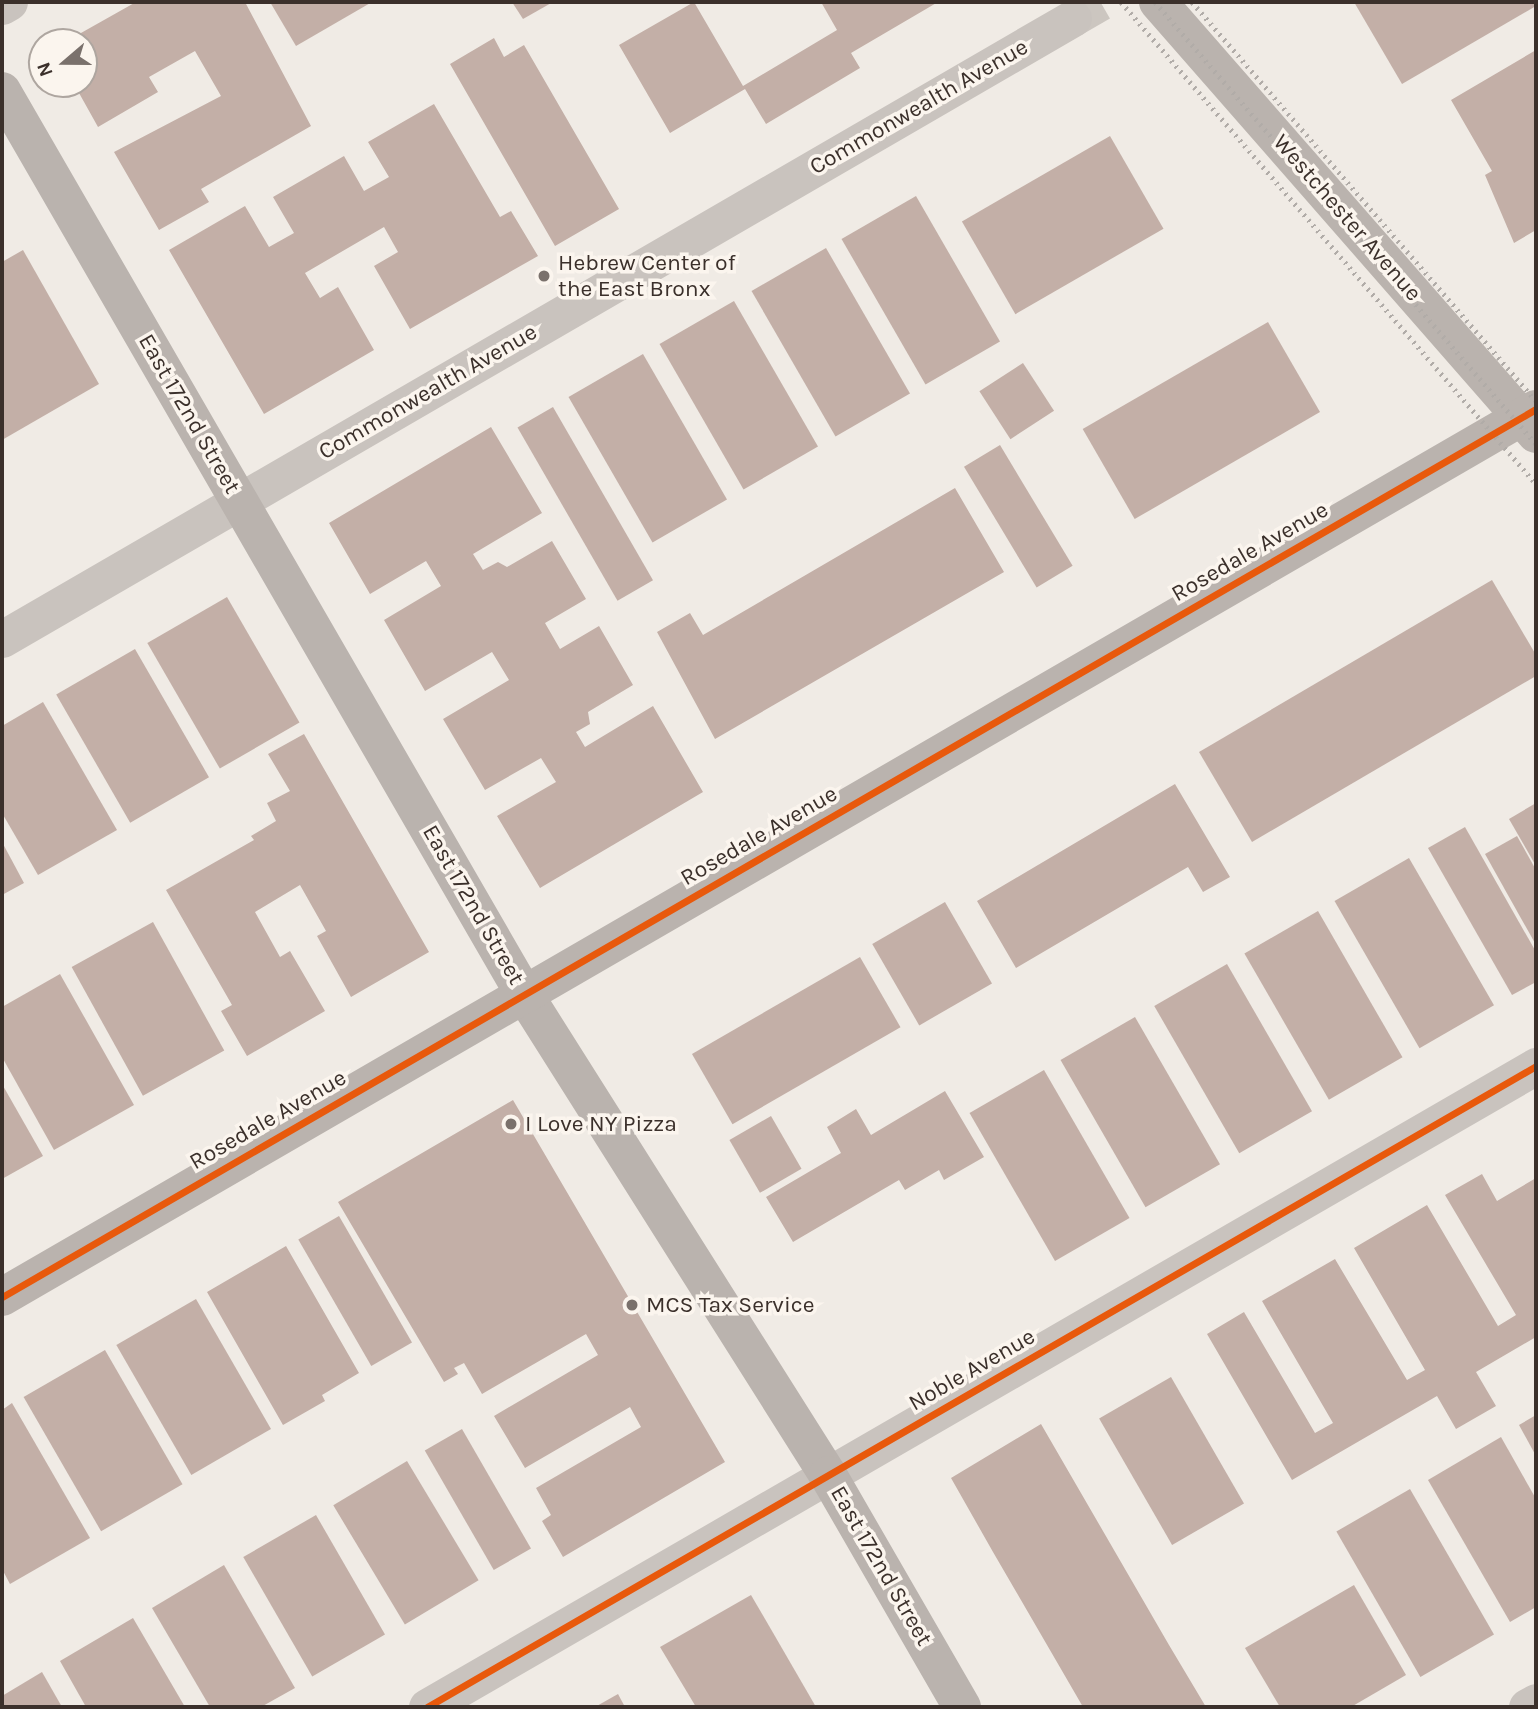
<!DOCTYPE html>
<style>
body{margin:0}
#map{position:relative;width:1538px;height:1709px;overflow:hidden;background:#f0ebe5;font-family:Karla,sans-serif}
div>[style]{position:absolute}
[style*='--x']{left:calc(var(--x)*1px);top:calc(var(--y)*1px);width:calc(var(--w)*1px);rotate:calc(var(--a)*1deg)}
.building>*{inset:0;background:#c3afa7;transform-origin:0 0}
.street-tunnel>*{height:37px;margin-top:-18.5px;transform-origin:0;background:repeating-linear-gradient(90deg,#ccc6c0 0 37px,transparent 0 55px)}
.street>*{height:37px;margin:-18.5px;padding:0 18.5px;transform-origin:18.5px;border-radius:18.5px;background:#c9c3be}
.secondary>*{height:38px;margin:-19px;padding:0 19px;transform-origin:19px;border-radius:19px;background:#bab3ae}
.rail>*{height:5px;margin-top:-2.5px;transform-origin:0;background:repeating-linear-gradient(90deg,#b1aca8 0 2px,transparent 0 7px)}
.cycleway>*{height:7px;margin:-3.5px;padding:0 3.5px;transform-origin:3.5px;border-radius:3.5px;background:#e8590c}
.dots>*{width:19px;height:19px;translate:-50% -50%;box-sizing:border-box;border:4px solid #fbf5ee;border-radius:50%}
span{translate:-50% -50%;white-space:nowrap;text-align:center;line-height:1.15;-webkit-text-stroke:7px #fbf5ee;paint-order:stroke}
.street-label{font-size:23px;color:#3b302b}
.poi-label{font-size:23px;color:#3b302b}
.left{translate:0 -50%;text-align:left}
.frame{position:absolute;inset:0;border:4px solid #3b302b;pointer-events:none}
.north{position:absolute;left:28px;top:28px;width:70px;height:70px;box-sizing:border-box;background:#fbf5ee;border:2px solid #aea6a0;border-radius:50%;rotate:250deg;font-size:19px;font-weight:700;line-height:28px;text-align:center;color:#3b302b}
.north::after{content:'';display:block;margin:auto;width:24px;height:32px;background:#7a716c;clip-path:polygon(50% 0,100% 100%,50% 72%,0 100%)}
</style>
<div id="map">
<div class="building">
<div style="clip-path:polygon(136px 2px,245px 2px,311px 126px,201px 189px,209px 202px,159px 230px,114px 152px,221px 96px,195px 51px,149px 77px,158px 92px,98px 127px,74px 84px,84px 84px,84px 42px,65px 42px)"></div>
<div style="clip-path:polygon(270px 2px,372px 2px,296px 46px)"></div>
<div style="clip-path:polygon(512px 2px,553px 2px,523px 19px)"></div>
<div style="clip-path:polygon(694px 2px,743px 86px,837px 30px,821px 2px,938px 2px,851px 53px,860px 68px,766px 124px,745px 89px,670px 133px,619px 45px)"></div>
<div style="clip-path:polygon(1354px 2px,1536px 2px,1536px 6px,1402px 84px)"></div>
<div style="clip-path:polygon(494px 38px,504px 57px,524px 45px,619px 209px,555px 246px,450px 64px)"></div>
<div style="clip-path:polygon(1536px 50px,1536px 230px,1514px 243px,1485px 175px,1492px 171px,1451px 100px)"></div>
<div style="clip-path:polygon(434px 104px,500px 217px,511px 211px,538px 256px,410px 329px,374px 266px,398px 252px,384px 227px,305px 273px,320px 298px,338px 287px,374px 350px,264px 414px,169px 250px,245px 206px,269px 247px,294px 233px,273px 197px,344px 156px,364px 191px,389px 177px,368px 142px)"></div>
<div style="left:1110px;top:136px;width:107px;height:171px;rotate:60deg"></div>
<div style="left:916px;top:196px;width:168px;height:86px;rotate:60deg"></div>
<div style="left:826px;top:248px;width:168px;height:86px;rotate:60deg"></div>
<div style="clip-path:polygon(23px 250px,99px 384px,2px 440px,2px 262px)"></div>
<div style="left:734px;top:301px;width:168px;height:86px;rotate:60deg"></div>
<div style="left:1268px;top:322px;width:104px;height:214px;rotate:60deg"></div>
<div style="left:643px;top:354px;width:168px;height:86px;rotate:60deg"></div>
<div style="left:1023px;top:363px;width:57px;height:52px;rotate:57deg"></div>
<div style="left:553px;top:407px;width:200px;height:41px;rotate:60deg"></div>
<div style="clip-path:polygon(491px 427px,542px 513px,473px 554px,483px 570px,498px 562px,507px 567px,552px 541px,586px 599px,545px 623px,560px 649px,599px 626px,633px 685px,588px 712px,590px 724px,576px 732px,585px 747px,653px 706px,703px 792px,540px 888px,497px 816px,556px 782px,541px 758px,485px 790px,443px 719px,509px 680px,492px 652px,425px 691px,384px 620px,441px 586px,426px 561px,370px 594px,329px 523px)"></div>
<div style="left:1000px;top:445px;width:141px;height:42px;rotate:59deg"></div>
<div style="clip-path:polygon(955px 488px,1004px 572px,715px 739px,657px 632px,690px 613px,703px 635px)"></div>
<div style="clip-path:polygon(1492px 580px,1536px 655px,1536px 676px,1252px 842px,1199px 752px)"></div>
<div style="left:227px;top:597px;width:145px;height:92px;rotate:60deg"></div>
<div style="left:135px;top:649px;width:148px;height:91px;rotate:60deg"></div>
<div style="clip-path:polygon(43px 702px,117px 830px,38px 875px,2px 813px,2px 726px)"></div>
<div style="clip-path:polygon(304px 734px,429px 952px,351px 997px,317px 936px,326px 931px,300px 885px,255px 912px,280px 957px,290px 951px,325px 1011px,247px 1056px,221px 1011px,232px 1005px,166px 890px,254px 840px,251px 836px,276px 821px,267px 803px,290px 791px,268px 754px)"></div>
<div style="clip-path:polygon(1175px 784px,1230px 877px,1203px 892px,1188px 867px,1016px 968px,977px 901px)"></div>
<div style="clip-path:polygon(1536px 803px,1536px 866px,1509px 819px)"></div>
<div style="clip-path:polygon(1465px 827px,1536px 952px,1536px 982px,1512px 995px,1428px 848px)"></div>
<div style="clip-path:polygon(1517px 836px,1536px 870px,1536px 945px,1485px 854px)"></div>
<div style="clip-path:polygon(2px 842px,24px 883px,2px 895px)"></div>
<div style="left:1409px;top:858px;width:170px;height:86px;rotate:60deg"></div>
<div style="left:945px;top:902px;width:94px;height:84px;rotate:60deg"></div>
<div style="left:1318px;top:911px;width:169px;height:85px;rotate:60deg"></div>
<div style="left:153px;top:922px;width:147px;height:93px;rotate:61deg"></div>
<div style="left:860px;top:957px;width:81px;height:194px;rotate:60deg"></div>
<div style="left:1227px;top:964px;width:170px;height:84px;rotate:60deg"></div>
<div style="clip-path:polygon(60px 974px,134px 1105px,54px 1150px,2px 1057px,2px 1007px)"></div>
<div style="left:1135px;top:1017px;width:170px;height:86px;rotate:60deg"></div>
<div style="left:1044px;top:1070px;width:171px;height:86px;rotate:60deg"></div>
<div style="clip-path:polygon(2px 1084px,43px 1156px,2px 1179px)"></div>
<div style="clip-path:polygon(945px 1091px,984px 1157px,944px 1180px,939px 1170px,905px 1190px,899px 1180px,793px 1242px,766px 1197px,841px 1153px,827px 1127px,856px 1109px,871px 1135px)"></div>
<div style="clip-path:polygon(513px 1100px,725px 1462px,563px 1557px,542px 1521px,551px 1515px,536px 1488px,641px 1427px,630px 1407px,525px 1468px,494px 1416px,598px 1355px,586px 1334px,482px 1394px,464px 1363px,454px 1368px,458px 1374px,444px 1382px,338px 1202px)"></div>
<div style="left:771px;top:1116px;width:61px;height:48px;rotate:60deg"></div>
<div style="clip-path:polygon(1482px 1174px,1497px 1201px,1536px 1178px,1536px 1337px,1476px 1372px,1496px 1406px,1456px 1429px,1437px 1396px,1292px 1480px,1207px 1334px,1244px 1312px,1315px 1433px,1333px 1423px,1262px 1301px,1335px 1259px,1407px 1380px,1425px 1370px,1354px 1248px,1427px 1205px,1498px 1326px,1516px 1315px,1445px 1195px)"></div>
<div style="left:339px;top:1216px;width:146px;height:47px;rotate:60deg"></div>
<div style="clip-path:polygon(286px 1246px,359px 1373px,322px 1395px,325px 1401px,283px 1425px,207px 1292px)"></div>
<div style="left:196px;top:1299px;width:150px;height:92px;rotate:60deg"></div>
<div style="left:105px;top:1350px;width:155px;height:94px;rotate:60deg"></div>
<div style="left:1171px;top:1377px;width:146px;height:83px;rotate:60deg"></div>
<div style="clip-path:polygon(12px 1403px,90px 1538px,10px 1584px,2px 1569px,2px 1410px)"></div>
<div style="clip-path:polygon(1536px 1415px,1536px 1456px,1519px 1425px)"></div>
<div style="clip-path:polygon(1041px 1424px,1169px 1645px,1206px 1707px,1083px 1707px,993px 1552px,951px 1478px)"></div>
<div style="left:462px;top:1429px;width:138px;height:43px;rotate:60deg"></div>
<div style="clip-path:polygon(1501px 1437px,1536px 1499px,1536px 1607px,1510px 1622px,1428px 1480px)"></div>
<div style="left:407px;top:1461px;width:139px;height:86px;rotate:59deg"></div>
<div style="left:1410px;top:1489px;width:168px;height:85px;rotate:60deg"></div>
<div style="left:316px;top:1515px;width:138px;height:84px;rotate:60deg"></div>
<div style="clip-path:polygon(224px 1565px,295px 1688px,261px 1707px,210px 1707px,152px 1608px)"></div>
<div style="clip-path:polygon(1354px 1585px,1406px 1675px,1351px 1707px,1280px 1707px,1245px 1648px)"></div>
<div style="clip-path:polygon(751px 1595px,772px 1631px,816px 1707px,696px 1707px,660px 1647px)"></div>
<div style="clip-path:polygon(133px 1618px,185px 1707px,86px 1707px,60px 1661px)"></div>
<div style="clip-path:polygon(42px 1672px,62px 1707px,2px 1707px,2px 1696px)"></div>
<div style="clip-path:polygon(618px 1694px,625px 1707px,595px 1707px)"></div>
</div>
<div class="street-tunnel">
<div style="--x:1073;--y:18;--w:32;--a:-30"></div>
</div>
<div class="street">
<div style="--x:2;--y:6;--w:8;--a:-30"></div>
<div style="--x:2;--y:639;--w:1238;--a:-30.11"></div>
<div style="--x:427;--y:1707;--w:1281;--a:-30.03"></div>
<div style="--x:1527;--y:1707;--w:10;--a:-29"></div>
</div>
<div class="secondary">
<div style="--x:1158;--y:2;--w:574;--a:48.81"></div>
<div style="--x:2;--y:91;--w:1043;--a:59.97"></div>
<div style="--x:524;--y:994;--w:569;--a:57.71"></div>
<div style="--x:828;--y:1475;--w:268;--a:60"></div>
<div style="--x:2;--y:1297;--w:1772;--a:-30.07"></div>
</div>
<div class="rail">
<div style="--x:1121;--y:2;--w:636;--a:49.27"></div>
<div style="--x:1155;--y:2;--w:584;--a:49.24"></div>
<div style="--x:1192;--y:2;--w:527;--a:49.23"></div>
</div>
<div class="cycleway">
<div style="--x:2;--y:1297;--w:1772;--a:-30.07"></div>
<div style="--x:427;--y:1707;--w:1281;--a:-30.03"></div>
</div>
<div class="dots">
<div style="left:544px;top:276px;background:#7a716c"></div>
<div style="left:511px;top:1124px;background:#7a716c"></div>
<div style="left:632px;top:1305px;background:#7a716c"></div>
</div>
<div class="street-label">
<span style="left:919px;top:107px;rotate:-30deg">Commonwealth Avenue</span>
<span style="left:1347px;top:218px;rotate:49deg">Westchester Avenue</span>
<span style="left:428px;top:392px;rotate:-30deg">Commonwealth Avenue</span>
<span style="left:189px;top:414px;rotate:60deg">East 172nd Street</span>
<span style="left:1250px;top:552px;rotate:-30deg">Rosedale Avenue</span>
<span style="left:759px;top:836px;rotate:-30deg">Rosedale Avenue</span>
<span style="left:473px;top:905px;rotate:60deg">East 172nd Street</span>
<span style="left:268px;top:1120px;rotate:-30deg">Rosedale Avenue</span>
<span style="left:972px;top:1370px;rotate:-30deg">Noble Avenue</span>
<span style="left:881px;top:1566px;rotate:60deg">East 172nd Street</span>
</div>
<div class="poi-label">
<span class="left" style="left:558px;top:276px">Hebrew Center of<br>the East Bronx</span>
<span class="left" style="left:525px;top:1124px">I Love NY Pizza</span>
<span class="left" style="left:646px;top:1305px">MCS Tax Service</span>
</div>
<div class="frame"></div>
<div class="north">N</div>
</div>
